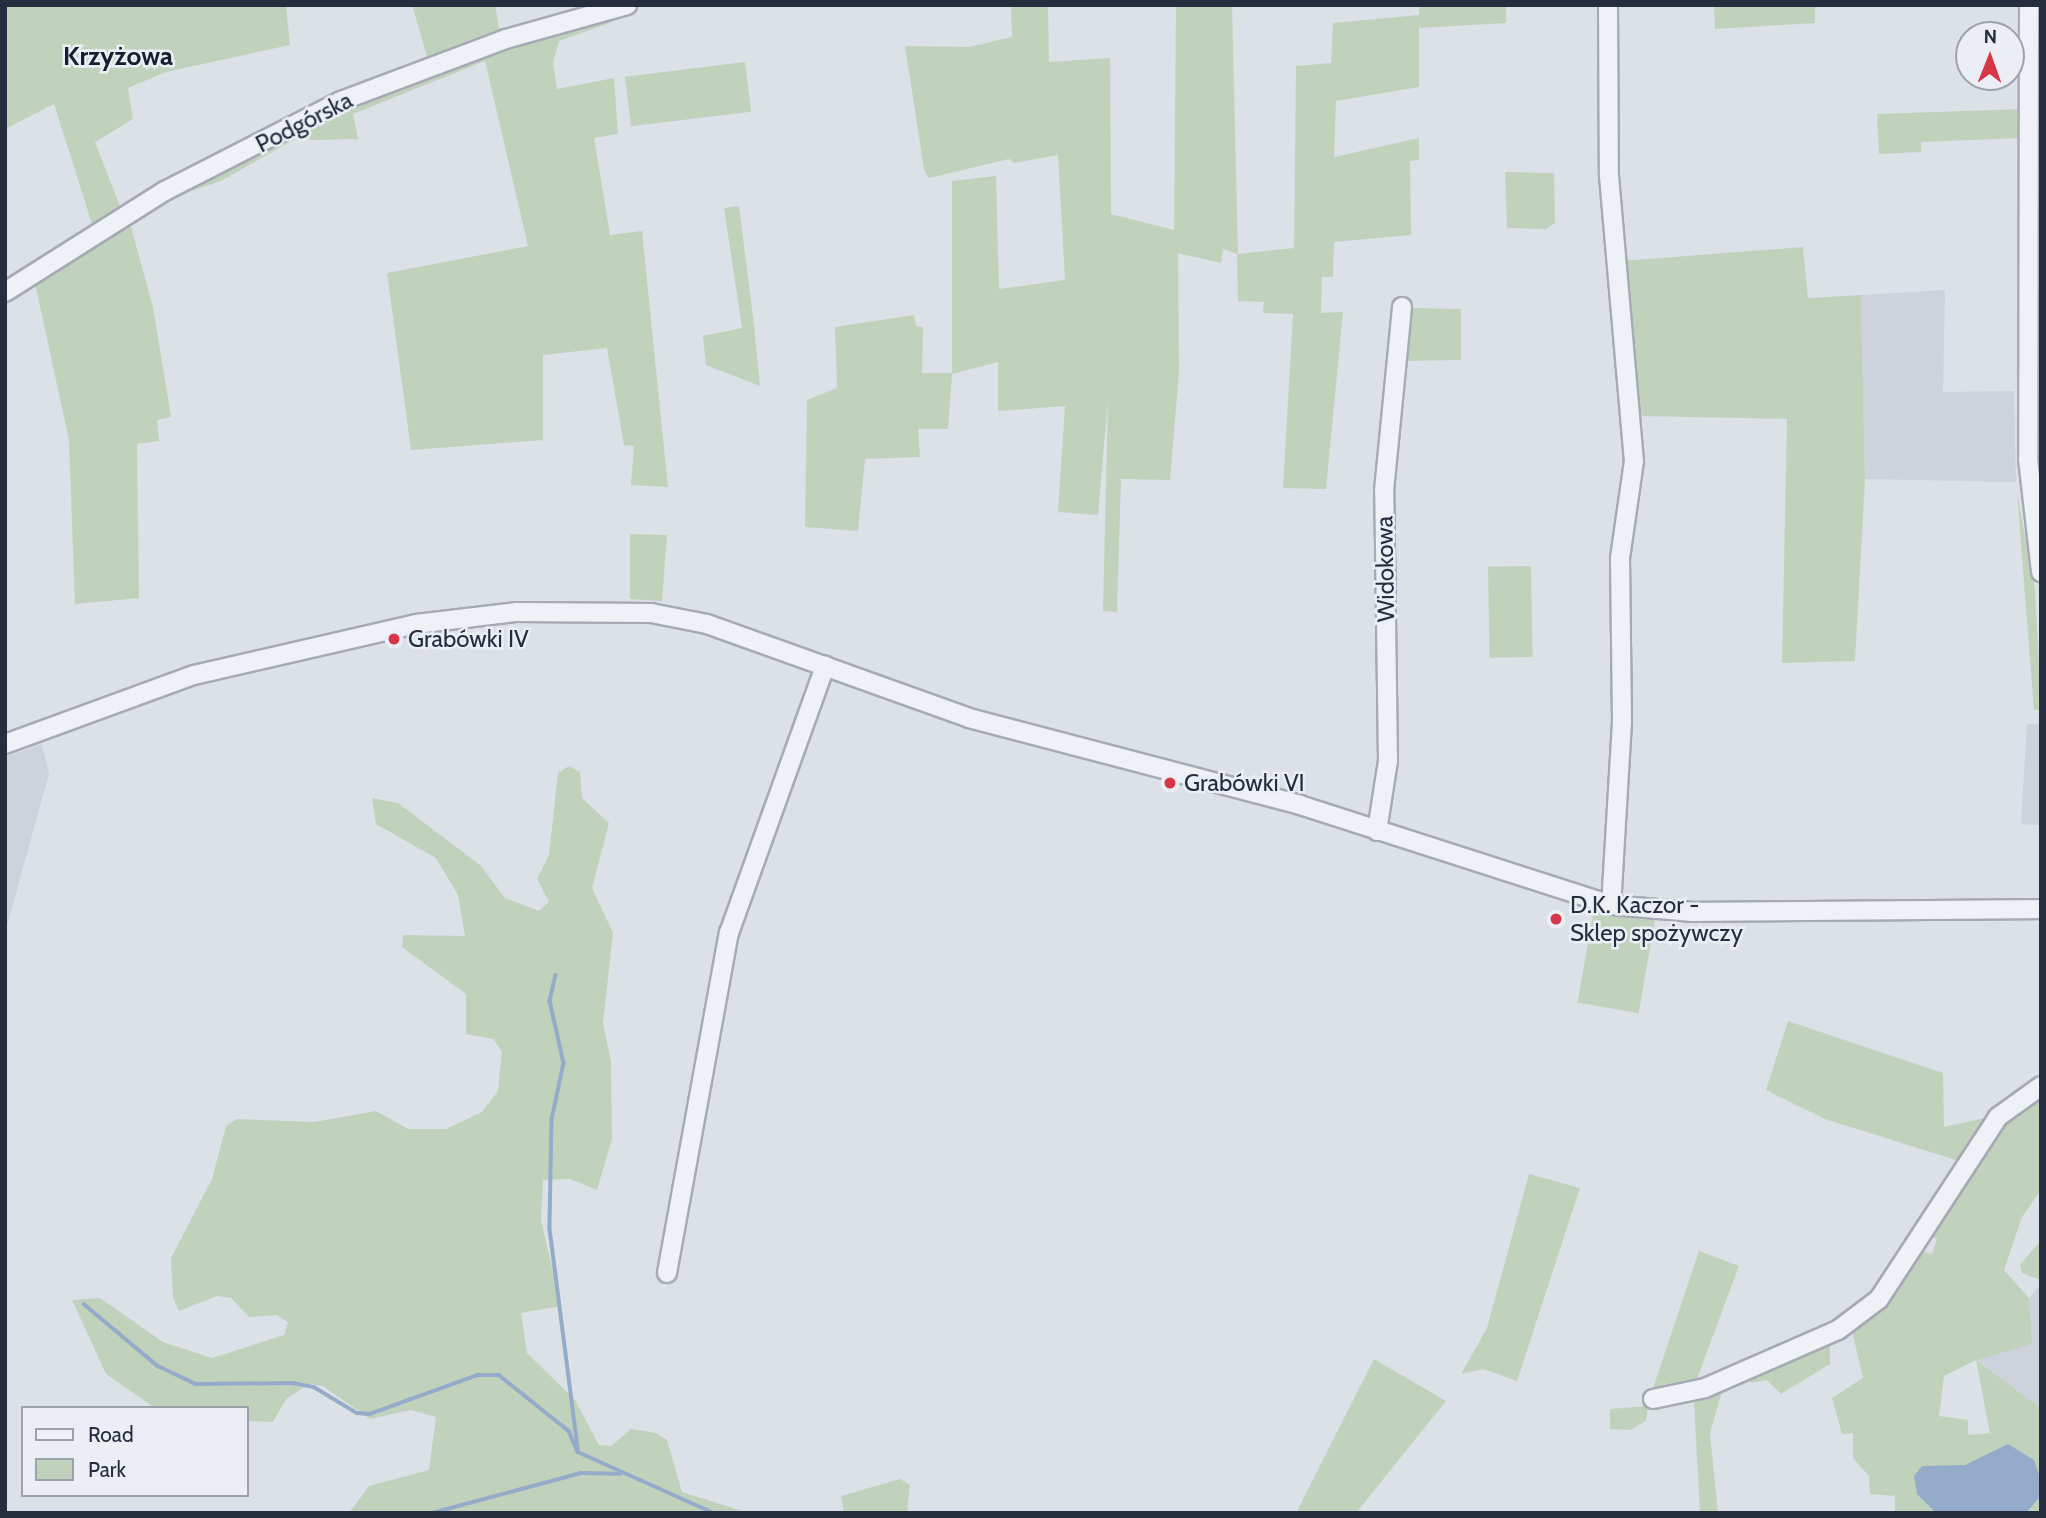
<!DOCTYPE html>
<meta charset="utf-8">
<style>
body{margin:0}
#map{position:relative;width:2046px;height:1518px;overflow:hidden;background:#dce0e7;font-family:Cabin,sans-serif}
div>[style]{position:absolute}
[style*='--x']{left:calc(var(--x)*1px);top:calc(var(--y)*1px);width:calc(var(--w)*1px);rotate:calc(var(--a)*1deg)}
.built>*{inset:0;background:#cdd2dc}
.green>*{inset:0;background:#c1d2bc;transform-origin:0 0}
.water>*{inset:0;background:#94acca}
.stream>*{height:3.5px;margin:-1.75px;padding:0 1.75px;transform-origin:1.75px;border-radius:1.75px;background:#94acca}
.roads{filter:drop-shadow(2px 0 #a5aab4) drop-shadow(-2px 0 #a5aab4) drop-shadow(0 2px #a5aab4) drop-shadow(0 -2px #a5aab4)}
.minor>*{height:18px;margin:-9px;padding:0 9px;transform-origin:9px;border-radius:9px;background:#eef1f5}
.dots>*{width:19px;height:19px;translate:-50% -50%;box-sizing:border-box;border:4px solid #ebeff5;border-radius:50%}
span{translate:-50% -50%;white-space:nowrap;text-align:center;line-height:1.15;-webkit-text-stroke:5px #ebeff5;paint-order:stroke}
.street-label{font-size:24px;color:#252d3e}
.poi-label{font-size:24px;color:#252d3e}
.left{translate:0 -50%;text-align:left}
.neighbourhood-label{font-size:26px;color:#171e2e;font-weight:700}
.frame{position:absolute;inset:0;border:7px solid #252d3e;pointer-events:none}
.legend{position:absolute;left:21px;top:1406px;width:228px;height:91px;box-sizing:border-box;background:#ebeff5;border:2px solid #9ca1ac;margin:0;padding:9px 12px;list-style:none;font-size:21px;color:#252d3e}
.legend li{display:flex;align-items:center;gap:14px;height:35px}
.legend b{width:35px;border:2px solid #9ca1ac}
.north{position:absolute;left:1955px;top:21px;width:70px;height:70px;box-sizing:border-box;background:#ebeff5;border:2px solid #9ca1ac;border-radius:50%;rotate:1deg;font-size:19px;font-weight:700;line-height:28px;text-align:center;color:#252d3e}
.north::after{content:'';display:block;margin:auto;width:24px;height:32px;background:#d63648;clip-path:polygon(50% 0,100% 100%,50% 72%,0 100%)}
</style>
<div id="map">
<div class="built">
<div style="clip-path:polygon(1945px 290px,1943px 392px,2014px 391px,2016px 482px,1865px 479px,1861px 295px)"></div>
<div style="clip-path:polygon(2027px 724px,2041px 724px,2041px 825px,2021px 824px)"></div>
<div style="clip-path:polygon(42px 744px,49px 774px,5px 933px,5px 757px)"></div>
<div style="clip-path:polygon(2041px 1284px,2041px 1408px,1977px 1359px,2032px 1344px,2026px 1302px)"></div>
</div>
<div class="green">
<div style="clip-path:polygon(5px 5px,286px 5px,290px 45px,166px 72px,128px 88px,133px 119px,95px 142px,121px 209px,93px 227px,54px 104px,5px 129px)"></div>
<div style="clip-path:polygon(412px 5px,495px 5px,500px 34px,428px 60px)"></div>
<div style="clip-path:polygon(1011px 5px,1048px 5px,1049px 62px,1110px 58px,1111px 214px,1174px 230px,1176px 5px,1232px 5px,1238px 254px,1294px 248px,1296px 66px,1331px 63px,1333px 23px,1419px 15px,1419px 5px,1506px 5px,1506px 23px,1419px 28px,1419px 87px,1336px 101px,1334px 157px,1419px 138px,1419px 160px,1410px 161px,1411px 235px,1334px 242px,1333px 277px,1322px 277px,1321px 313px,1343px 312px,1326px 489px,1283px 488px,1293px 314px,1263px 313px,1264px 302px,1238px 301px,1237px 254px,1223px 249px,1221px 263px,1178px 253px,1179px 371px,1170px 480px,1121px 479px,1117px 612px,1103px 611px,1108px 399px,1098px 515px,1058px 512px,1065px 406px,998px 411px,998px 362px,952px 374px,948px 429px,918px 429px,920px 457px,865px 459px,858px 531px,805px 527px,807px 400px,837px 388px,835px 327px,914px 315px,916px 326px,923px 327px,922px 373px,952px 373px,952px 181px,996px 176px,999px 289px,1065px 280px,1058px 155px,1014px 163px,1009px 159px,929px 178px,924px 169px,905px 46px,969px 47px,1012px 37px)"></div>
<div style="clip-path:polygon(1714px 5px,1815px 5px,1815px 23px,1715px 29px)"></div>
<div style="clip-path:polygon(2037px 5px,2041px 5px,2041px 185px,2034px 185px)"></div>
<div style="clip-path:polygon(611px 14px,612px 22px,559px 41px,553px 62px,557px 89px,614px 78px,618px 134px,594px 138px,610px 235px,642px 231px,668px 487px,631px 485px,634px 446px,624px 445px,607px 348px,543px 355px,543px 440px,411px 450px,387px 273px,528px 246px,485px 61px,353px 114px,358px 139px,311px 140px,304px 134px,221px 181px,154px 203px,341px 105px)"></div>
<div style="left:745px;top:62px;width:50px;height:121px;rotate:83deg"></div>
<div style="clip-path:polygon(2023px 109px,2022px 138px,1921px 142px,1921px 152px,1879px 154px,1877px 114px)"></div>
<div style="clip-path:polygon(1505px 172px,1554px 173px,1555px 223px,1546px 229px,1507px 228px)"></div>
<div style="clip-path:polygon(2036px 202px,2041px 287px,2034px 288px)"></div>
<div style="clip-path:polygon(739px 206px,754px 325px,760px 386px,706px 365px,703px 336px,742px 328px,724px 208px)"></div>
<div style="clip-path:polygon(129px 220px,153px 307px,171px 417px,157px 420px,159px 441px,137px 444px,139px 598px,75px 604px,69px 440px,34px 279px)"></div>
<div style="clip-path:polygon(1803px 247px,1808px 298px,1861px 295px,1865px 479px,1855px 661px,1782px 663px,1787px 419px,1637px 416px,1622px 261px)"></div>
<div style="clip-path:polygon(1411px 308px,1461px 309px,1461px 360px,1402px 361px,1405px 312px)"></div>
<div style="clip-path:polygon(2017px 493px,2035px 589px,2041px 710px,2034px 710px)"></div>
<div style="clip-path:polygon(630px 534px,667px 535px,662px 601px,630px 599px)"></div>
<div style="left:1531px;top:566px;width:91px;height:43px;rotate:89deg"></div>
<div style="clip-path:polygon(569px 766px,580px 772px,582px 798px,609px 823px,592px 888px,613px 933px,603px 1023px,611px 1062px,612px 1139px,597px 1190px,570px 1179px,543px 1180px,541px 1220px,561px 1306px,521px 1313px,527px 1353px,575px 1400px,599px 1445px,611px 1446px,631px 1429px,656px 1433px,667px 1440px,682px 1492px,749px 1513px,349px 1513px,369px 1486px,429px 1470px,436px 1417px,411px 1410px,370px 1419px,323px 1386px,309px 1384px,286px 1399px,273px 1422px,247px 1421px,247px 1408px,155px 1408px,106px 1374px,72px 1300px,100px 1298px,163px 1342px,212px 1358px,284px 1335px,288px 1322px,277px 1315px,249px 1317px,231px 1298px,217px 1296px,179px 1311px,173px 1298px,171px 1258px,212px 1179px,226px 1126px,237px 1119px,314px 1122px,376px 1111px,408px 1129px,446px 1129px,482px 1112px,498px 1091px,502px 1051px,493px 1039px,466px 1034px,466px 994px,402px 947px,403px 935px,465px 936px,458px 895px,436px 858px,376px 824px,372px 798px,398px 803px,480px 865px,505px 898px,539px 911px,549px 902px,537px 879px,549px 855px,558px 773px)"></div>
<div style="left:1594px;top:909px;width:62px;height:95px;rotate:10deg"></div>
<div style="clip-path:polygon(1788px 1021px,1943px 1073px,1944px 1127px,1985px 1118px,1959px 1161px,1825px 1119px,1766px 1090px)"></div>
<div style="clip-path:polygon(evenodd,2041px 1090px,2041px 1190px,2022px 1217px,2004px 1270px,2029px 1298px,2032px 1344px,1977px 1360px,2041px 1408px,2041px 1513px,1895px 1513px,1895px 1496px,1870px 1494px,1869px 1476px,1853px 1458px,1853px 1433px,1842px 1434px,1832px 1398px,1863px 1378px,1851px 1327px,1920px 1251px,1932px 1254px,1937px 1239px,1932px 1237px,1970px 1163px,1994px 1130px,2041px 1090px,1976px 1360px,1990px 1433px,1968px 1435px,1968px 1420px,1939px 1416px,1944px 1376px,1976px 1360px)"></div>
<div style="clip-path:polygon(1529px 1174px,1580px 1188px,1517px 1381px,1483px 1369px,1461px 1374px,1487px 1328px)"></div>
<div style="clip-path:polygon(2041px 1240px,2041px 1280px,2022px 1273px,2020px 1265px)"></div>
<div style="clip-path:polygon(1699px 1251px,1739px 1266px,1695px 1384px,1651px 1394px)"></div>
<div style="clip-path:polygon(1830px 1337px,1830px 1364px,1781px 1394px,1767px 1380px,1751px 1383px,1746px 1377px)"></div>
<div style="clip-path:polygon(1374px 1359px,1446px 1401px,1356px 1513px,1296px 1513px)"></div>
<div style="clip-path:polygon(1723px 1388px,1710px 1433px,1718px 1513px,1700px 1513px,1694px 1402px)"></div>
<div style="clip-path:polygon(1648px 1406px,1646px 1421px,1630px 1430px,1610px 1429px,1610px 1409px)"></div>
<div style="clip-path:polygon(900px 1479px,910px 1485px,907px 1513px,844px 1513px,841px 1496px)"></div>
</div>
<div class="water">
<div style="clip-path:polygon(2008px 1444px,2034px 1460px,2041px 1480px,2039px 1498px,2026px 1513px,1936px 1513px,1917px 1494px,1914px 1476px,1922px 1466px,1965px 1465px)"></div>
</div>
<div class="stream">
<div style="--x:556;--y:975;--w:27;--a:103"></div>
<div style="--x:550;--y:1001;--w:64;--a:77.3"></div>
<div style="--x:564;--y:1063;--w:58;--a:101.9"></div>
<div style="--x:552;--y:1120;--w:109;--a:91.1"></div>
<div style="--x:550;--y:1229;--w:222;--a:82.7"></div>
<div style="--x:84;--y:1304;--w:97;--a:40"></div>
<div style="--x:158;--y:1366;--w:42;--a:25.3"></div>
<div style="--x:196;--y:1384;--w:97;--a:-0.6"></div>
<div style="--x:293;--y:1383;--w:21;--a:11"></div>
<div style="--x:314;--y:1387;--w:50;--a:31.2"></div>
<div style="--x:357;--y:1413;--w:13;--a:4"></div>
<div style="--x:370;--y:1414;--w:115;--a:-19.9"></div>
<div style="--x:478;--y:1375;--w:21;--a:0"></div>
<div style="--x:499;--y:1375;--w:90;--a:38.7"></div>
<div style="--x:569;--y:1431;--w:23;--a:67"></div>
<div style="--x:578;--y:1452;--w:149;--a:24.2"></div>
<div style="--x:432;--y:1513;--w:154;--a:-15"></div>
<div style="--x:581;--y:1473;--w:39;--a:1"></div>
</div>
<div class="roads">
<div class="minor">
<div style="--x:1608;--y:5;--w:171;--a:89.7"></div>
<div style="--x:1609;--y:176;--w:286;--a:85"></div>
<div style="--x:1634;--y:461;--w:98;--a:98.2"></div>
<div style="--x:1620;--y:558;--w:164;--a:89.3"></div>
<div style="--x:1622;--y:722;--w:183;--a:93.4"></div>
<div style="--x:2029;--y:5;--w:454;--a:90.1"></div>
<div style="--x:2028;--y:459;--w:114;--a:83.4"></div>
<div style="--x:5;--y:292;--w:189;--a:-32.3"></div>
<div style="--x:165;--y:191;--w:198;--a:-27.1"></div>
<div style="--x:341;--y:101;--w:176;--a:-20.6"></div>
<div style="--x:506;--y:39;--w:126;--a:-15.7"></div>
<div style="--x:5;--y:744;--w:201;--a:-20.1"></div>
<div style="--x:194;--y:675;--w:228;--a:-12.9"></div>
<div style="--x:416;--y:624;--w:102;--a:-6.8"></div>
<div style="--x:517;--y:612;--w:134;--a:0.4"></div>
<div style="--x:651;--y:613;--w:57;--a:11.1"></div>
<div style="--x:707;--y:624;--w:278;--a:19.7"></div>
<div style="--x:969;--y:718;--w:342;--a:14.7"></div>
<div style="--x:1300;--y:805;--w:327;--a:17.8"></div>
<div style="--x:1611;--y:905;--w:82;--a:4.9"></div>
<div style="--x:1693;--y:912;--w:348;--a:-0.5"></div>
<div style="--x:1377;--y:831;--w:71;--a:-81.1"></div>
<div style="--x:1388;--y:761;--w:270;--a:-90.8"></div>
<div style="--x:1384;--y:491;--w:185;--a:-84.4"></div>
<div style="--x:667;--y:1273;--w:346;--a:-79.7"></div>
<div style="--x:729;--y:933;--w:284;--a:-70.2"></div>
<div style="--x:1653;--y:1399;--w:53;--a:-11.9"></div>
<div style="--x:1705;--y:1388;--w:145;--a:-23.6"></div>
<div style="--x:1838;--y:1330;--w:51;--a:-37.1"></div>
<div style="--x:1879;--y:1299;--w:217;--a:-56.8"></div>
<div style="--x:1998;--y:1117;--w:53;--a:-35.8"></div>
</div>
</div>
<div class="dots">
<div style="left:394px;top:639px;background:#d63648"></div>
<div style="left:1170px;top:783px;background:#d63648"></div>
<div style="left:1556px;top:919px;background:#d63648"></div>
</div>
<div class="street-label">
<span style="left:304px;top:122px;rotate:-27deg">Podgórska</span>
<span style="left:1385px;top:569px;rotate:-91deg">Widokowa</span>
</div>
<div class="poi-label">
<span class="left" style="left:408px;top:639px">Grabówki IV</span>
<span class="left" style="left:1184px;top:783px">Grabówki VI</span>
<span class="left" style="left:1570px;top:919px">D.K. Kaczor -<br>Sklep spożywczy</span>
</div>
<div class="neighbourhood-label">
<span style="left:118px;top:57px">Krzyżowa</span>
</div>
<div class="frame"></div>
<ul class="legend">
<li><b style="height:9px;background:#eef1f5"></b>Road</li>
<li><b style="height:19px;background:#c1d2bc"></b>Park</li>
</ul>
<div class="north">N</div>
</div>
